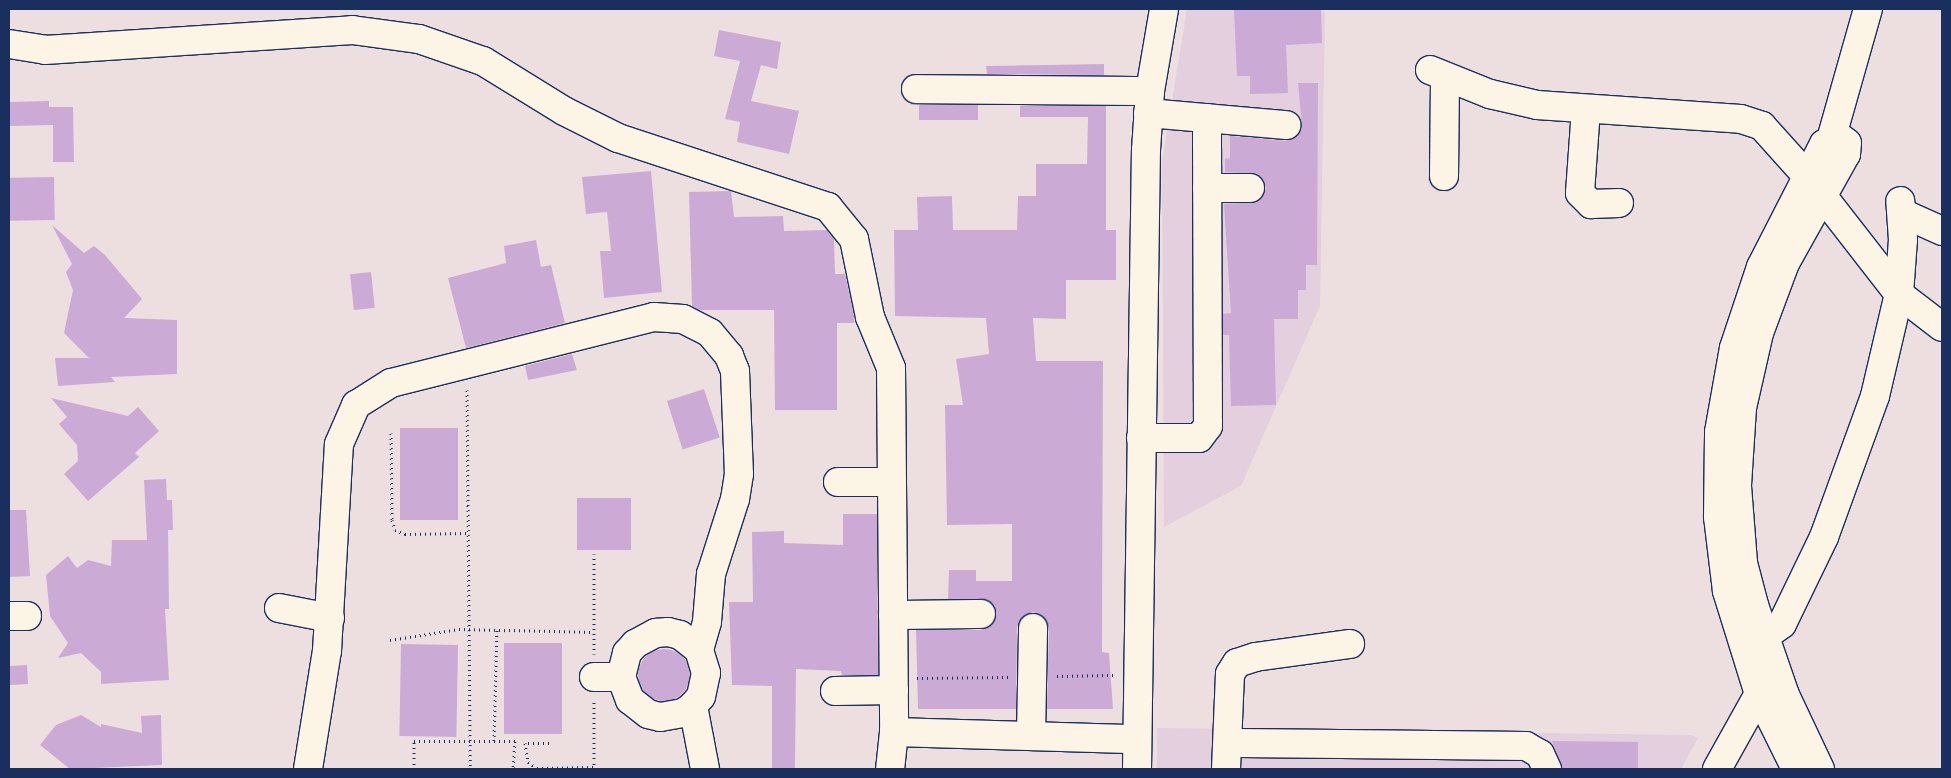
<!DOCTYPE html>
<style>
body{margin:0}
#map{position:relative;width:1951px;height:778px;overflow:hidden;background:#eddfe0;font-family:Caveat,sans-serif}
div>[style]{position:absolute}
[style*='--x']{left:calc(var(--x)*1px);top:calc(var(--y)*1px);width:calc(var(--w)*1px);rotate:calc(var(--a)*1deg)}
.built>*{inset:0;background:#e3cfdd}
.building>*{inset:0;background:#cbabd6;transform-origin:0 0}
.round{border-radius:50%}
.path>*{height:3px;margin-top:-1.5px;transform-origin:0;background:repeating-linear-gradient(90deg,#1b2f5e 0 1px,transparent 0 5px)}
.roads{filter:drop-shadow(1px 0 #1b2f5e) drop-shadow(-1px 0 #1b2f5e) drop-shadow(0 1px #1b2f5e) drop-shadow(0 -1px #1b2f5e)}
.minor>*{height:28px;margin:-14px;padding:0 14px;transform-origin:14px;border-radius:14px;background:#fcf5e5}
span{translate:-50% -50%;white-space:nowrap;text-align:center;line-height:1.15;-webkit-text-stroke:4.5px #fcf5e5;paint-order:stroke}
.frame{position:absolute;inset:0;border:10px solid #1b2f5e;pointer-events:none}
</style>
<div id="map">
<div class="built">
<div style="clip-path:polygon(1187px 9px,1325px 12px,1320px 306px,1241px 486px,1164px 527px,1162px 162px)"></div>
<div style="clip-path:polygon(1157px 728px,1690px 735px,1698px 738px,1681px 769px,1157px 769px)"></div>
</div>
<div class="building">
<div style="clip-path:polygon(1268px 9px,1321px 9px,1322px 43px,1286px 45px,1288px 93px,1250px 94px,1250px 76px,1237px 76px,1234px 10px)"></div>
<div style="clip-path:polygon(719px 30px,781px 42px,777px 69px,761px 65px,751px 101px,799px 111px,789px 154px,737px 142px,740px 122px,725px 119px,740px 61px,714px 56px)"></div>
<div style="clip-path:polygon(1104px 64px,1104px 75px,987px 74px,986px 66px)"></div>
<div style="clip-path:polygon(1298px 83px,1318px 83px,1317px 265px,1306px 265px,1306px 290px,1298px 290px,1298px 319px,1274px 319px,1276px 405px,1231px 406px,1229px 335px,1223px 335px,1223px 314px,1231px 313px,1224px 204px,1257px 202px,1266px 188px,1257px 174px,1225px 172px,1225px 159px,1230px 158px,1230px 136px,1285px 141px,1298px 134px,1302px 126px)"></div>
<div style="clip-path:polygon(49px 101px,49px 107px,73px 107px,74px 162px,53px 162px,53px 125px,9px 126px,9px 102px)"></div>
<div style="left:919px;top:105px;width:59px;height:15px"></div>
<div style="clip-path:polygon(1020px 106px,1106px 106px,1106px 230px,1116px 230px,1116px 280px,1066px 280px,1066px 319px,1033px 318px,1036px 361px,1103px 361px,1102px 652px,1109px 653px,1113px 709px,1047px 709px,1049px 628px,1041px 615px,1033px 612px,1025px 615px,1017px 627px,1016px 709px,918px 709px,916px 630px,981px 630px,994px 622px,995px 606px,988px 600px,948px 599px,949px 570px,976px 570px,976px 581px,1012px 581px,1012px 524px,947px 525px,945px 405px,963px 405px,956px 359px,989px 354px,986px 318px,895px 316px,894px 230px,918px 230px,917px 197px,952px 196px,953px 230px,1017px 230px,1018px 196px,1036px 196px,1036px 164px,1087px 164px,1088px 117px,1020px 117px)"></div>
<div style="clip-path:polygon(651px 171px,662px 292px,604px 298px,600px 251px,611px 251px,607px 212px,586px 214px,582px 177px)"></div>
<div style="left:54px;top:177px;width:43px;height:45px;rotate:89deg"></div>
<div style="clip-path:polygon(731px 191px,734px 217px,783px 216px,784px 231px,827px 230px,834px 239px,835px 274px,845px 274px,854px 315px,854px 323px,837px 323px,837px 410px,775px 410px,774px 310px,699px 310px,692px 306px,689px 192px)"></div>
<div style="clip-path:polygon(52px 225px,84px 253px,94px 246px,105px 255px,142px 299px,124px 318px,177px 320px,177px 374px,111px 377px,115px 382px,58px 386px,55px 358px,89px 358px,64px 333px,73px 290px,66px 272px,72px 264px)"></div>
<div style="clip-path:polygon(536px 240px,541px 267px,551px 265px,565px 323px,466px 348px,448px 278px,506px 263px,504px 246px)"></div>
<div style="left:371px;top:272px;width:36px;height:21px;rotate:84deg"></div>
<div style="clip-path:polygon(572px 354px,577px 370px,528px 380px,525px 366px)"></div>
<div style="left:704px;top:389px;width:51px;height:39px;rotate:72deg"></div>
<div style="clip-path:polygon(51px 398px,128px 416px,138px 407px,159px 431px,135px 453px,139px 457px,88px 501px,64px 474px,78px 461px,77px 445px,59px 424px,67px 417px)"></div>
<div style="left:400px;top:428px;width:58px;height:92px"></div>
<div style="clip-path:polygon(166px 479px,167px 500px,172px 500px,173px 530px,168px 530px,169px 609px,165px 609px,169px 680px,101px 684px,101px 672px,81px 653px,58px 658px,68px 643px,50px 616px,46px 575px,68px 556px,77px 568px,88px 560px,111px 566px,112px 540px,147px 540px,144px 480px)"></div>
<div style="left:577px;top:498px;width:54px;height:52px"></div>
<div style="clip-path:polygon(9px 510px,26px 510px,30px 576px,9px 577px)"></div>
<div style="clip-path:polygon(843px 514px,877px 514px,878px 675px,842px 675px,841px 671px,796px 669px,795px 769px,772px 769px,772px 686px,732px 685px,729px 602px,753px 602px,752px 532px,784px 531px,784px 543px,843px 545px)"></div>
<div style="left:504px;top:643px;width:58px;height:91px"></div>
<div style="left:401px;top:644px;width:57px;height:92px;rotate:1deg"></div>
<div class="round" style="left:638px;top:649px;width:52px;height:52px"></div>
<div style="left:27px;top:665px;width:19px;height:18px;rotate:87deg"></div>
<div style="clip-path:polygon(81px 715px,101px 727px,101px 724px,142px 733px,141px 716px,161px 715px,162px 765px,70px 769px,40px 745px,56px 725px)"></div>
<div style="clip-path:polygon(1552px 741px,1638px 742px,1638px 769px,1562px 769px)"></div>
</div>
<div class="path">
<div style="--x:467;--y:390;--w:379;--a:89.5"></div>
<div style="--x:391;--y:433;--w:87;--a:89.3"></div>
<div style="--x:392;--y:520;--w:10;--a:73"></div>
<div style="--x:395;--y:530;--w:11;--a:22"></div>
<div style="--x:405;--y:534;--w:65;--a:-0.9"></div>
<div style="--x:390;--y:640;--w:70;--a:-9.1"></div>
<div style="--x:459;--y:629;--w:135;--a:1.3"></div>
<div style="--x:594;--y:654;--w:100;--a:-90"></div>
<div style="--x:1057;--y:676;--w:56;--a:-1"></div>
<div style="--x:917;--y:678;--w:91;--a:-0.6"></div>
<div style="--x:494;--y:741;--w:112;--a:-88.5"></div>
<div style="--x:549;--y:743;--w:24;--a:180"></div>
<div style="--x:525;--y:743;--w:19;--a:81"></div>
<div style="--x:528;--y:762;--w:11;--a:34"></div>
<div style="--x:537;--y:768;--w:57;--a:-1"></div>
<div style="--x:414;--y:769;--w:28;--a:-90"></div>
<div style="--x:414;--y:741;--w:101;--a:0"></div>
<div style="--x:515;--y:741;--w:28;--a:94"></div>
<div style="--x:594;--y:769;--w:69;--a:-90"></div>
</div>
<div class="roads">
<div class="minor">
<div style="--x:9;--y:44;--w:36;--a:9"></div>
<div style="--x:45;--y:50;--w:308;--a:-3.7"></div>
<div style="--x:352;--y:30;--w:68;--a:7.7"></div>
<div style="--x:419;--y:39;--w:68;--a:19"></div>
<div style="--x:483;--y:61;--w:95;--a:31.7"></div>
<div style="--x:564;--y:111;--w:60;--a:26.6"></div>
<div style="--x:618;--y:138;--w:221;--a:18.2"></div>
<div style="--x:828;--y:207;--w:41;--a:50.9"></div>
<div style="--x:854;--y:239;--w:80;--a:78.4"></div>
<div style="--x:870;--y:317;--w:55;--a:67.6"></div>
<div style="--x:891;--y:368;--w:364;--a:89.5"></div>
<div style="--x:894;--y:732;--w:37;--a:96"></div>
<div style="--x:1430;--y:70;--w:65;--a:21.8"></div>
<div style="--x:1490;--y:94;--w:48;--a:13.2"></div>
<div style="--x:1537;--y:105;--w:204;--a:3.9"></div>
<div style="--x:1741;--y:119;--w:22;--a:18"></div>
<div style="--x:1762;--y:126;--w:67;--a:48"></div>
<div style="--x:1807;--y:176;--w:150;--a:52.1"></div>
<div style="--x:1899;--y:294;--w:54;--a:37.5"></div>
<div style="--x:916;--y:89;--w:234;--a:0.5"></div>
<div style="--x:1586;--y:109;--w:84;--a:94.1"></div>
<div style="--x:1580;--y:193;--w:16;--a:45"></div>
<div style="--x:1591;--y:204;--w:28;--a:-2"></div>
<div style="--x:1148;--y:113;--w:139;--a:5"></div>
<div style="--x:1832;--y:136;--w:132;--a:-74.2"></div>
<div style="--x:1444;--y:176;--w:99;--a:-89.4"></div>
<div style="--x:1207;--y:188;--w:43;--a:0"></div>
<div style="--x:1902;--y:213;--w:44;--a:24.2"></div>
<div style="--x:1141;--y:438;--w:58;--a:0"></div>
<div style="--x:1199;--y:438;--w:15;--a:-53"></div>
<div style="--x:1208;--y:426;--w:308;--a:-90.2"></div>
<div style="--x:838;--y:482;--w:54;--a:0"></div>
<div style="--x:279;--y:608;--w:52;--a:11.1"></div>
<div style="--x:893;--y:615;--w:88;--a:-0.7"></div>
<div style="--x:9;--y:616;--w:18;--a:0"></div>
<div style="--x:1764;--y:637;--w:22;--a:-36"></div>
<div style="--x:1782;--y:624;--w:97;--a:-64.2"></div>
<div style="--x:1824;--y:537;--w:150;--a:-70.1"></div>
<div style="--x:1875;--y:396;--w:105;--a:-76.8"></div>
<div style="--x:1899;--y:294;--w:54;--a:-85.8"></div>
<div style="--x:1903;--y:240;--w:39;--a:-94"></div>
<div style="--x:594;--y:677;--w:27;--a:0"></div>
<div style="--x:835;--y:691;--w:59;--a:-1"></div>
<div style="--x:693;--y:706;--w:12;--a:145"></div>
<div style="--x:683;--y:713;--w:23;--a:170"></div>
<div style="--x:660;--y:717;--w:12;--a:-166"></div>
<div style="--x:648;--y:714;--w:23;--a:-142"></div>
<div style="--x:630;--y:700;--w:25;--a:-111"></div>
<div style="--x:621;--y:677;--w:25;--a:-76"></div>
<div style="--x:627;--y:653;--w:12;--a:-48"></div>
<div style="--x:635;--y:644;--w:24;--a:-28"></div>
<div style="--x:656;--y:633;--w:12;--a:-5"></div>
<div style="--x:668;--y:632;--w:12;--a:14"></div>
<div style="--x:680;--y:635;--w:24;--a:38"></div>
<div style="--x:699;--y:650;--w:24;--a:73"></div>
<div style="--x:706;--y:673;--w:24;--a:102"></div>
<div style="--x:701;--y:696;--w:13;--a:129"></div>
<div style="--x:693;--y:706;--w:64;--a:79.2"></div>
<div style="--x:894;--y:732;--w:242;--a:1.7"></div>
<div style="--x:1031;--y:736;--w:108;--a:-88.9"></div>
<div style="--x:1239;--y:743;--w:287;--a:0.6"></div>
<div style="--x:1526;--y:746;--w:16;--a:30"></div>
<div style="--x:1540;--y:754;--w:17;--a:65"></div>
<div style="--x:308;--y:769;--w:120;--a:-80.9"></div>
<div style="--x:327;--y:651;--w:207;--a:-86.7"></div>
<div style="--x:339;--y:444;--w:43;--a:-66.4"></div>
<div style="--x:356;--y:405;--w:41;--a:-32.2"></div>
<div style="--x:391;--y:383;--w:271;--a:-14.1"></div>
<div style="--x:654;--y:317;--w:29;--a:4"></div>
<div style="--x:683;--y:319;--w:30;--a:27"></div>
<div style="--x:710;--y:333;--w:30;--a:50"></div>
<div style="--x:729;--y:356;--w:16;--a:68"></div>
<div style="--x:735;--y:371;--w:103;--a:87.8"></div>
<div style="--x:739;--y:474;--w:25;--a:99"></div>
<div style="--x:735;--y:499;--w:79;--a:107.7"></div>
<div style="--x:711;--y:574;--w:48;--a:94.8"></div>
<div style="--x:707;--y:622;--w:29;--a:106"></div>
<div style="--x:1137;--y:769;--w:619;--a:-89.17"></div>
<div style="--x:1146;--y:150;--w:59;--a:-86.1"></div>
<div style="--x:1150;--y:91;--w:83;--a:-80.3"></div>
<div style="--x:1226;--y:769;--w:95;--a:-87.6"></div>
<div style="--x:1230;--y:674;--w:13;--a:-58"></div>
<div style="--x:1237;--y:663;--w:19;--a:-18"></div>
<div style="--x:1255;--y:657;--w:96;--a:-7.8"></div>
<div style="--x:1717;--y:769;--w:98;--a:-60.8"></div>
<div style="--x:1796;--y:769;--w:84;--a:-116.3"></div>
<div style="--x:1759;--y:694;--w:108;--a:-107.3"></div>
<div style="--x:1727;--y:591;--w:75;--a:-96.9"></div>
<div style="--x:1718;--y:517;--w:85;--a:-89.3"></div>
<div style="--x:1719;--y:432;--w:85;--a:-79.9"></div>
<div style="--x:1734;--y:348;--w:85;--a:-71.6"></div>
<div style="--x:1761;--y:267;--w:138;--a:-62.9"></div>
<div style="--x:1824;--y:144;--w:16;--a:-30"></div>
<div style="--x:1838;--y:136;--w:11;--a:38"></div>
<div style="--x:1847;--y:143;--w:11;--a:95"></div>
<div style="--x:1846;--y:154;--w:125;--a:119.2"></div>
<div style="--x:1785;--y:263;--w:75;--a:110.4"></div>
<div style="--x:1759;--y:333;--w:77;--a:102.8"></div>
<div style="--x:1742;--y:408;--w:78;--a:93.7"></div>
<div style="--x:1737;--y:486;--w:77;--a:85.5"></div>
<div style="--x:1743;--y:563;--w:43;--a:75.3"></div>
<div style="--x:1754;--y:605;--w:95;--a:71"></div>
<div style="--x:1785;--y:695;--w:82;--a:64.7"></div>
</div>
</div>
<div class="frame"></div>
</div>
